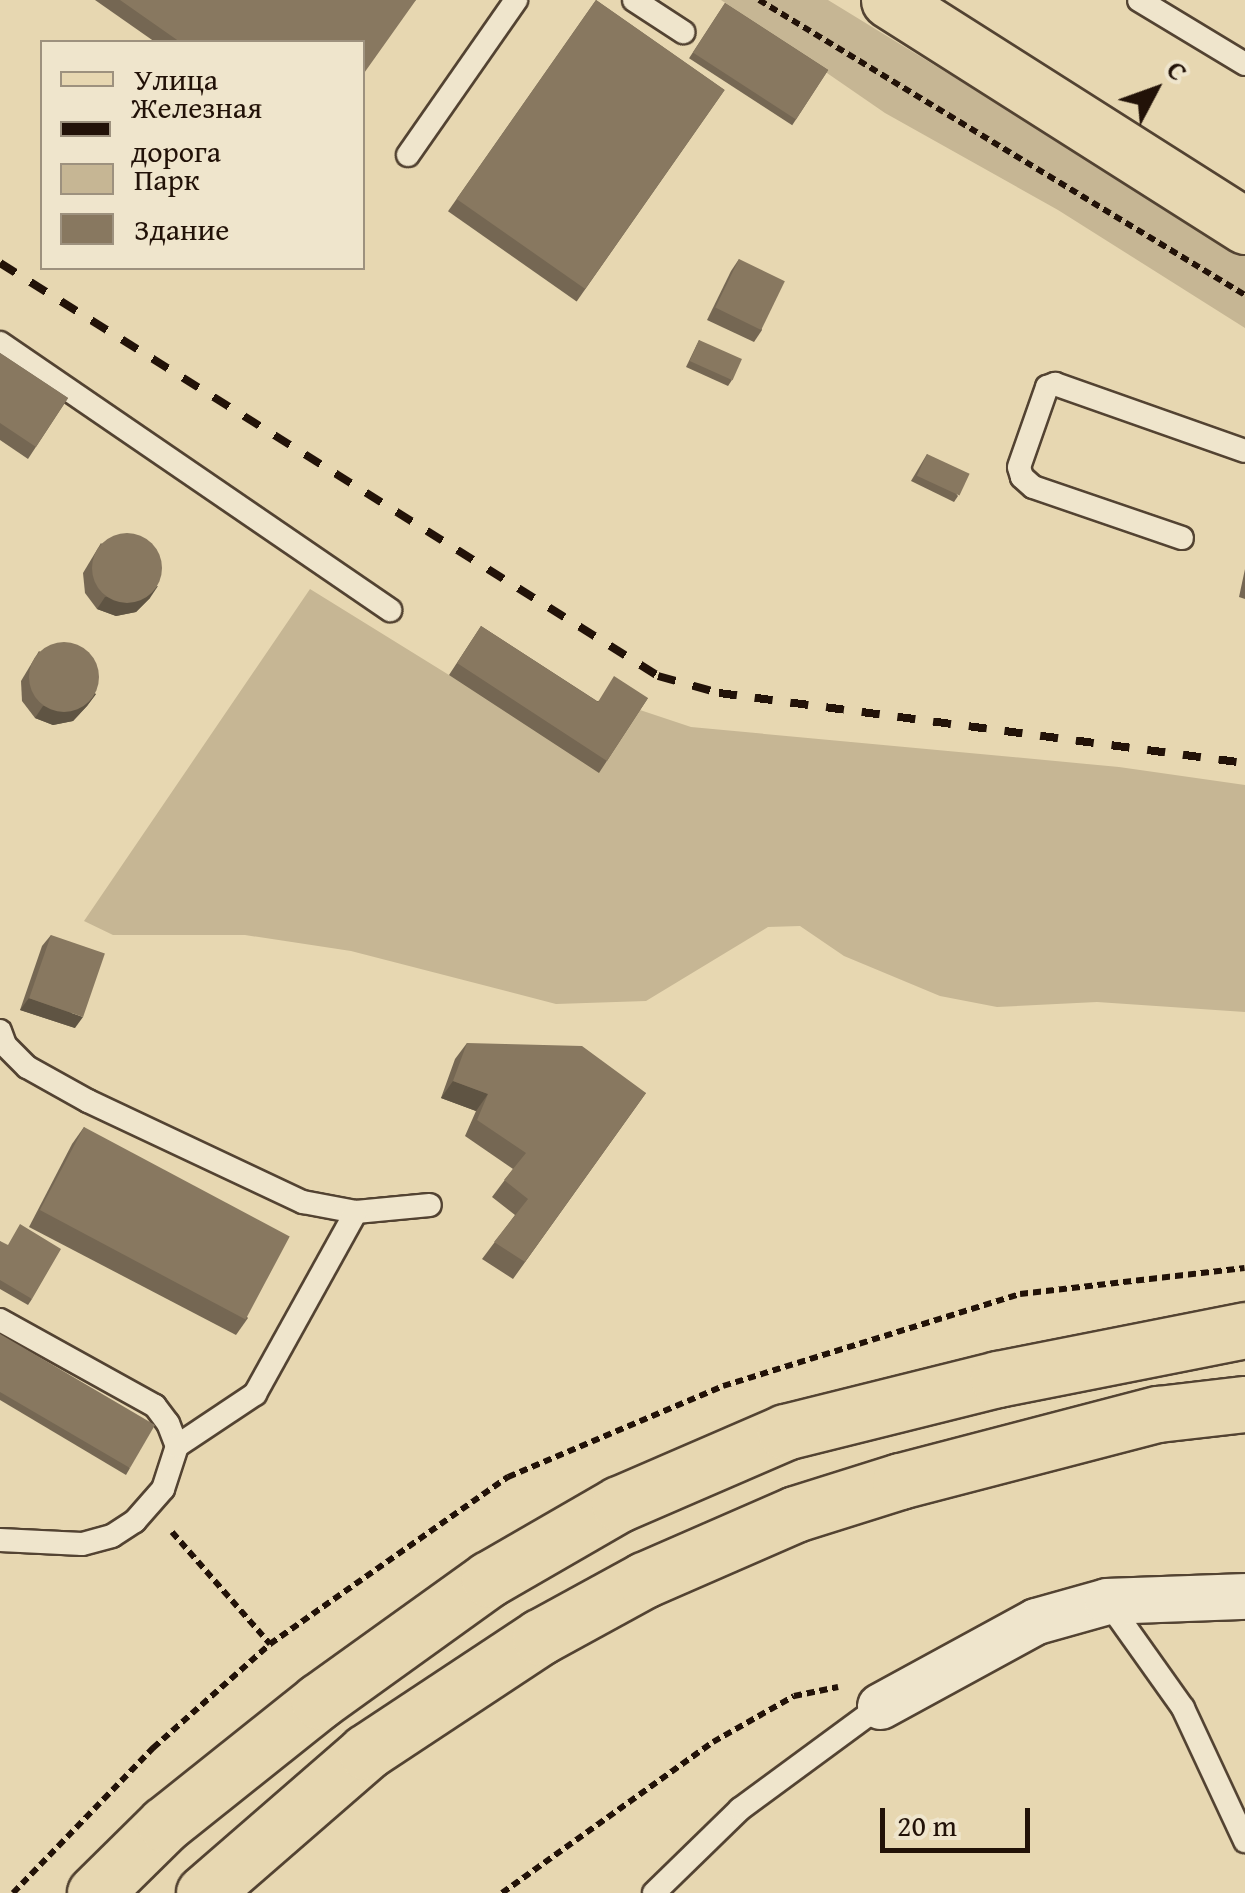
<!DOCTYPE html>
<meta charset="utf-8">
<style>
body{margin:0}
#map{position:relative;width:1245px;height:1893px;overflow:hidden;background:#e7d7b1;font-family:"Gentium Book Plus",serif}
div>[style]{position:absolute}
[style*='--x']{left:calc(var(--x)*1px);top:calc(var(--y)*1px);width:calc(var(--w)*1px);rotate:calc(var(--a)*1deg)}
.green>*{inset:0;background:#c6b694}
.path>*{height:6px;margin-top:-3px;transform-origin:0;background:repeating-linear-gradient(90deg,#221208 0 8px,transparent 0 13px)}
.roads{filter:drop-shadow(2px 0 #534332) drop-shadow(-2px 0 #534332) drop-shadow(0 2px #534332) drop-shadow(0 -2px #534332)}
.service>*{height:22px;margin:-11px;padding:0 11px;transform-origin:11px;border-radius:11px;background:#efe5cc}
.minor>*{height:45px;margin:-22.5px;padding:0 22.5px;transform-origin:22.5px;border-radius:22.5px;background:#efe5cc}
.primary>*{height:55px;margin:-27.5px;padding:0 27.5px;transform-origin:27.5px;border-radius:27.5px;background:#e7d7b1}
.trunk>*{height:55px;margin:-27.5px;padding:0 27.5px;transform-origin:27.5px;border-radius:27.5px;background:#e7d7b1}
.rail>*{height:8px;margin-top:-4px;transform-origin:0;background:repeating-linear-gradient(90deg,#221208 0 18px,transparent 0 36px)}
.wall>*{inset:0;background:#756753;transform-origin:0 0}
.shaded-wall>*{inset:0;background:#5f5443}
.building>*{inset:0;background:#887860;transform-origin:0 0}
.round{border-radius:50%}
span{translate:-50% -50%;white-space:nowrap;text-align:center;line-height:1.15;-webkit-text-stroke:9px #efe5cc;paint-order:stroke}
.legend{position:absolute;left:40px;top:40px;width:325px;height:230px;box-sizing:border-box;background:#efe5cc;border:2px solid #9d917e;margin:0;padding:12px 18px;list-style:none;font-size:30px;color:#221208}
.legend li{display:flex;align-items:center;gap:20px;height:50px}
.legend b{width:50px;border:2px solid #9d917e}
.north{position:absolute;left:1105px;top:40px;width:100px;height:100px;-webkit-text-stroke:8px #efe5cc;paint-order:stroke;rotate:49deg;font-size:28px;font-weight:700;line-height:40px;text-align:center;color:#221208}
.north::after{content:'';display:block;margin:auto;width:35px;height:45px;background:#221208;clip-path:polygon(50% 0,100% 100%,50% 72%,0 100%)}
.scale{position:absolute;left:880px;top:1808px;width:150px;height:45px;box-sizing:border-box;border:5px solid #221208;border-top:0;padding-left:12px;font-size:30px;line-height:35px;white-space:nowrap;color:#221208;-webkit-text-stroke:8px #efe5cc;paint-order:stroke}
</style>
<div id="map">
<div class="green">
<div style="clip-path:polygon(721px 0,828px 0,1245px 255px,1245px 328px,1058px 210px,885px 113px)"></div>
<div style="clip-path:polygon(310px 589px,449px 675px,640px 710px,691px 727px,1119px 767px,1245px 785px,1245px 1012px,1097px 1002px,997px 1007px,940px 996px,844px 956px,800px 926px,768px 927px,646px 1001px,556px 1004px,351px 951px,245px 935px,113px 935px,84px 921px)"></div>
</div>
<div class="path">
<div style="--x:759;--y:0;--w:569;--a:31.26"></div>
<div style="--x:172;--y:1532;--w:149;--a:48.8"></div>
<div style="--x:13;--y:1893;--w:202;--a:-46"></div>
<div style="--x:153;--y:1748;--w:157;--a:-41.6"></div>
<div style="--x:270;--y:1644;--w:291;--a:-35.1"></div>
<div style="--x:508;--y:1477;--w:233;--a:-22.9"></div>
<div style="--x:723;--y:1386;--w:311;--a:-17.2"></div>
<div style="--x:1020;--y:1294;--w:226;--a:-6.6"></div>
<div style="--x:502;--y:1893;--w:259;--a:-35.6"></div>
<div style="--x:713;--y:1742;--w:93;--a:-29.6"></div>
<div style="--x:794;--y:1696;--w:45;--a:-11.6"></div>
</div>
<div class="roads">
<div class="service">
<div style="--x:634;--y:0;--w:59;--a:33.1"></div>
<div style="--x:1139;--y:0;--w:124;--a:31.1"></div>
<div style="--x:408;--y:155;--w:189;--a:-55.1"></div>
<div style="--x:0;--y:343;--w:473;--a:34.4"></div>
<div style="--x:1182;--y:538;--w:157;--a:-161.1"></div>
<div style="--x:1033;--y:487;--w:15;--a:-138"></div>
<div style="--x:1022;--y:477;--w:10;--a:-107"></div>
<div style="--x:1019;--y:467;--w:85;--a:-70.7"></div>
<div style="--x:1047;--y:387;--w:9;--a:-21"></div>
<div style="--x:1055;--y:384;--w:201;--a:19.4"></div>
<div style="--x:0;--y:1031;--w:15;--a:70"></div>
<div style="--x:5;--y:1045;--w:31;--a:45"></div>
<div style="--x:27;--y:1067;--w:70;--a:29.1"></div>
<div style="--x:88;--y:1101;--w:238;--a:25.2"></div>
<div style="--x:303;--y:1202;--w:54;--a:10.7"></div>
<div style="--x:356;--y:1212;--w:74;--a:-5.4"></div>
<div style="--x:0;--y:1320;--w:177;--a:29"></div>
<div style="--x:155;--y:1406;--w:21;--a:53"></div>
<div style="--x:168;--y:1423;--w:25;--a:69"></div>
<div style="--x:177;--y:1446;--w:45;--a:108"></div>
<div style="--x:163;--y:1489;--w:43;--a:131.2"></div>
<div style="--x:135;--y:1521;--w:27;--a:147"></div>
<div style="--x:112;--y:1536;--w:31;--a:165"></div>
<div style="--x:82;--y:1544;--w:82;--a:-177.2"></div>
<div style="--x:177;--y:1446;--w:94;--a:-33.7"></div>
<div style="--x:255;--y:1394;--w:208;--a:-61"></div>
<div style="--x:1107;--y:1601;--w:131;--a:54.6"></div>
<div style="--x:1183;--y:1708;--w:147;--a:65"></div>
<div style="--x:654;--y:1893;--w:120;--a:-44.3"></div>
<div style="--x:740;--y:1809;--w:174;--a:-36.3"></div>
</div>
<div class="minor">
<div style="--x:880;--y:1706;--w:178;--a:-28.6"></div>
<div style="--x:1036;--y:1621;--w:74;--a:-15.7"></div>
<div style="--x:1107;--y:1601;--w:138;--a:-2.1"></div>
</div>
<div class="primary">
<div style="--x:889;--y:0;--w:422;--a:32.4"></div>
</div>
<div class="trunk">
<div style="--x:95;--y:1893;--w:98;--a:-44.6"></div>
<div style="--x:165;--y:1824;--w:197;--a:-38.6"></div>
<div style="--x:319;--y:1701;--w:209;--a:-35.7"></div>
<div style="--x:489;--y:1579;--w:150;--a:-30"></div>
<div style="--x:619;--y:1504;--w:181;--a:-23.4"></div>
<div style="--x:785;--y:1432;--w:219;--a:-14"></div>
<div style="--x:998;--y:1379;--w:252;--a:-11.2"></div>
<div style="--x:204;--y:1893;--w:215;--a:-41"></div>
<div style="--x:366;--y:1752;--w:209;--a:-33.5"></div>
<div style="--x:540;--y:1637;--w:119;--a:-28.7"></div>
<div style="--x:644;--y:1580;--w:165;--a:-23.6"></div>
<div style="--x:795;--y:1514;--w:110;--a:-17.4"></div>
<div style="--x:900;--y:1481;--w:267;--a:-14.6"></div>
<div style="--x:1158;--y:1414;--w:88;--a:-6.6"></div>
</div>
</div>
<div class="rail">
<div style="--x:0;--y:263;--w:777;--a:32.11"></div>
<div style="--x:658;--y:676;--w:63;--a:15.6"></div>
<div style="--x:719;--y:693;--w:531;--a:7.58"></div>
</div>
<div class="wall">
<div style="clip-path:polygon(95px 0,416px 0,362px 42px,155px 42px)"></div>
<div style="left:596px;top:0;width:157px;height:258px;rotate:35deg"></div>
<div style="left:725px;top:3px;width:123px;height:66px;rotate:33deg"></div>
<div style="clip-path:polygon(739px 259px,762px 330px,754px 342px,707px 320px,731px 271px)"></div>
<div style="clip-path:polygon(699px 340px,732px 380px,728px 386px,686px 367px)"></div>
<div style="clip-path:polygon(0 353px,68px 398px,28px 459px,0 440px)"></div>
<div style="clip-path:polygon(927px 454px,958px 496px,954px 502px,911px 481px)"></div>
<div style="clip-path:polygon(101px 543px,150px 598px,136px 612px,116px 616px,97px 609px,85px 593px,83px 573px)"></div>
<div style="clip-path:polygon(1245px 569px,1245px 599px,1239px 597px)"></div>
<div style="clip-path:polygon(481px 626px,597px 701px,648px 698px,599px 773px,449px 675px)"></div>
<div style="clip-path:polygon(39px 651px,96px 694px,87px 706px,73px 721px,53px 725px,35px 718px,22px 701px,21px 681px)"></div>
<div style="clip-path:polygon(51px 935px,75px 1028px,20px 1010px,42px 946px)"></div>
<div style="clip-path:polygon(467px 1043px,646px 1093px,513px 1279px,482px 1259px,515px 1215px,492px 1197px,513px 1169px,465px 1136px,476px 1111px,441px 1098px,455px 1059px)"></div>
<div style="clip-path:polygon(84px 1127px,248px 1318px,236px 1335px,29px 1227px,72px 1144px)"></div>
<div style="clip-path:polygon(0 1241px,32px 1299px,28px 1305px,0 1289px)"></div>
<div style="clip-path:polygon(0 1334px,130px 1468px,126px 1475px,0 1400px)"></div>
</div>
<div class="shaded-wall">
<div style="clip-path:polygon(158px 586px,150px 598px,136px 612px,116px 616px,97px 609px,105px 597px)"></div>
<div style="clip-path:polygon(96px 694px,87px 706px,73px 721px,53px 725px,35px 718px,43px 706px)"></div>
<div style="clip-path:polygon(29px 998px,83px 1017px,75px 1028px,20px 1010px)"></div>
<div style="clip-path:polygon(453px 1081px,488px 1094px,476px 1111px,441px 1098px)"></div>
</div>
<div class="building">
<div style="clip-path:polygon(120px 0,416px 0,362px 76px,362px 42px,180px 42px)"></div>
<div style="left:596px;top:0;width:157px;height:243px;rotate:35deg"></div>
<div style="left:725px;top:3px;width:123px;height:59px;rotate:33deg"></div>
<div style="left:739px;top:259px;width:51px;height:54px;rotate:26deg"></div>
<div style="left:699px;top:340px;width:47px;height:23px;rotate:24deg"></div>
<div style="clip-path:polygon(0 353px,68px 398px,36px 447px,0 423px)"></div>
<div style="left:927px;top:454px;width:47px;height:24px;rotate:25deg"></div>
<div class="round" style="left:92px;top:533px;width:70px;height:70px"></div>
<div style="clip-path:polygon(481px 626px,598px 702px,614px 676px,648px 698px,607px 761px,457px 663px)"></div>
<div class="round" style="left:29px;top:642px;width:70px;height:70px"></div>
<div style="left:51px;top:935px;width:57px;height:67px;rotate:19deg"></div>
<div style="clip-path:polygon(467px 1043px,582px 1046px,646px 1093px,525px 1262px,494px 1242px,528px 1199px,504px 1180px,526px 1153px,477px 1120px,488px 1094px,453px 1081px)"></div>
<div style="left:84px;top:1127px;width:233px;height:94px;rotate:28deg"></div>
<div style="clip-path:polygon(20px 1224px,61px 1249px,32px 1299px,0 1280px,0 1241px,8px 1245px)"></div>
<div style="clip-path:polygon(0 1334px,155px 1425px,130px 1468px,0 1392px)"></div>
</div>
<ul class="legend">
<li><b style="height:12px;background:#e7d7b1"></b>Улица</li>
<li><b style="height:12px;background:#221208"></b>Железная дорога</li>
<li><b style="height:28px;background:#c6b694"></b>Парк</li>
<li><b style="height:28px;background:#887860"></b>Здание</li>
</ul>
<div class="north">С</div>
<div class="scale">20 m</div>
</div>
